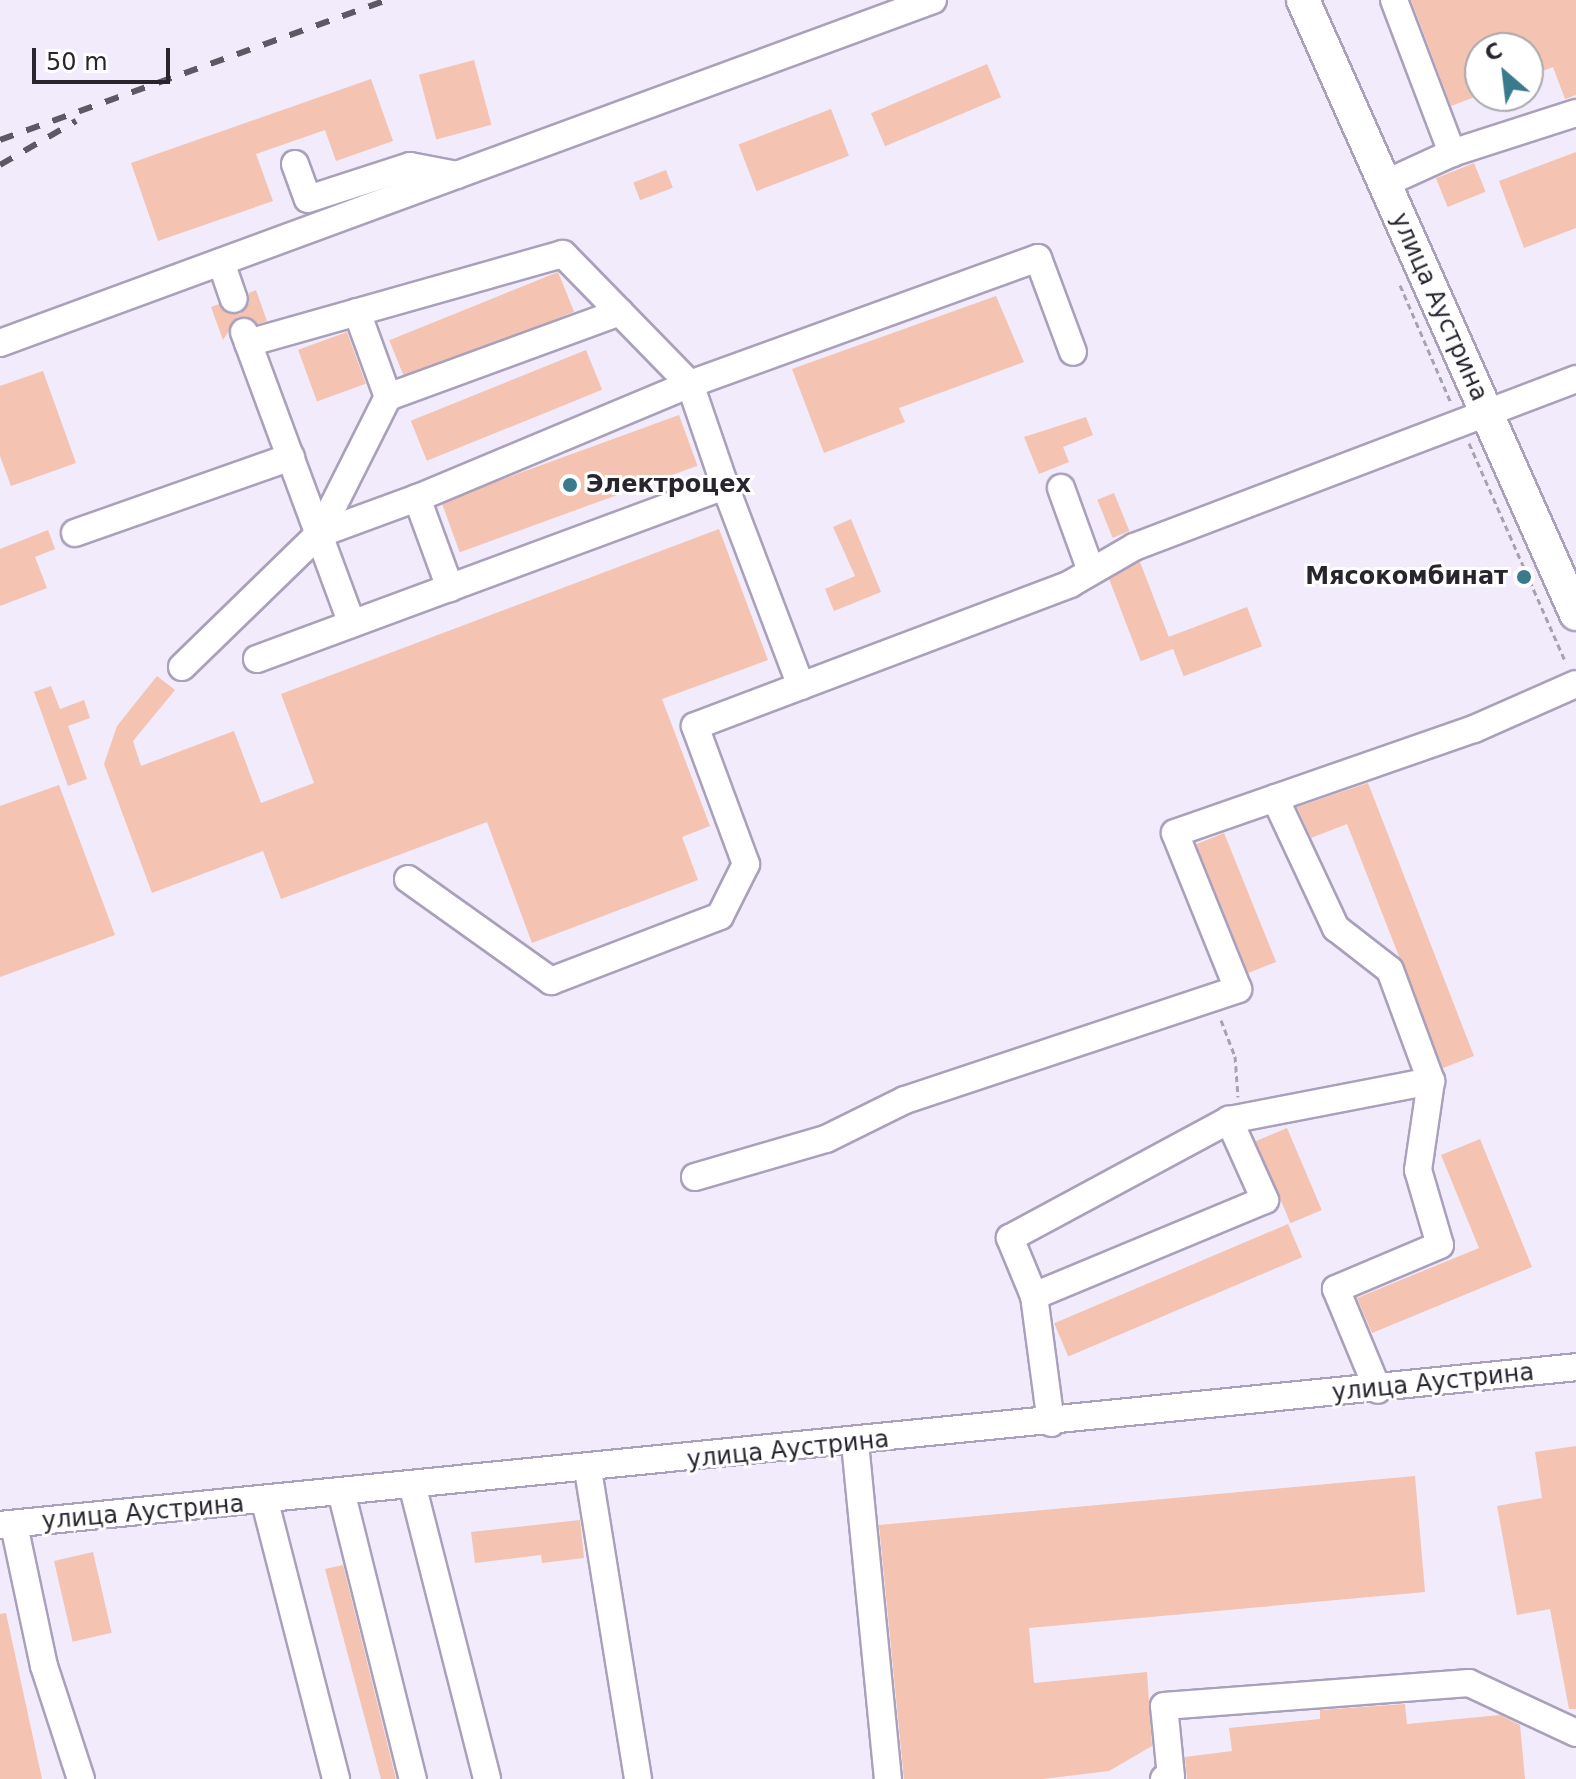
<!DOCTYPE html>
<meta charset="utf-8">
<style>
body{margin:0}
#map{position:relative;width:1576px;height:1779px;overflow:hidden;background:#f1ebfc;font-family:"DejaVu Sans",sans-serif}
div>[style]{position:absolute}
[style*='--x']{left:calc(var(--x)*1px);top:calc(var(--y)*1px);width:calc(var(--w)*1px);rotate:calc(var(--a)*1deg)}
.building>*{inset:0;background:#f5c3b1;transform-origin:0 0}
.path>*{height:3px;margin-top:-1.5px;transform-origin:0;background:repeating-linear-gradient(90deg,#a7a2b1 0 6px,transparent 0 10px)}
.roads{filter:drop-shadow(2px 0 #aaa0ba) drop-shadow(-2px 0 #aaa0ba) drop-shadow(0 2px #aaa0ba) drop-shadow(0 -2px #aaa0ba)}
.minor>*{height:26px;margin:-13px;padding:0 13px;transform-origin:13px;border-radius:13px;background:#fff}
.major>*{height:32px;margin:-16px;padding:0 16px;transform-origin:16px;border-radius:16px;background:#fff}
.rail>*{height:6px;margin-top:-3px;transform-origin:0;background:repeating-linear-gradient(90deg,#5d5864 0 14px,transparent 0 28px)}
.dots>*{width:22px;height:22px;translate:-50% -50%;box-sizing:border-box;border:4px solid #fff;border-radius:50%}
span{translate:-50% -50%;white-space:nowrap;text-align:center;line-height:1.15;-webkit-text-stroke:6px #fff;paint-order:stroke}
.street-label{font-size:24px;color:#29252f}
.poi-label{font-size:24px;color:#29252f;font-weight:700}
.left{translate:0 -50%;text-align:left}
.right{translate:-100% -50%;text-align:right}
.north{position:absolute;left:1464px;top:32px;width:80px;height:80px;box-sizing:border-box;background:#fff;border:2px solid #a9a8ac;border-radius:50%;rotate:332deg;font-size:22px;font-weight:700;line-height:32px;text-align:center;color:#29252f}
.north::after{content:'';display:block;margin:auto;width:28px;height:36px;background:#3a7a8d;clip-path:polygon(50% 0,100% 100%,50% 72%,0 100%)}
.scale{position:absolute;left:32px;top:48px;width:138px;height:36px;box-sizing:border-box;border:4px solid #29252f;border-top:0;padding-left:10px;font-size:24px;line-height:28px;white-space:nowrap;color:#29252f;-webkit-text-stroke:6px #fff;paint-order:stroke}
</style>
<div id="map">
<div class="building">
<div style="clip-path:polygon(1411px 0,1576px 0,1576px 95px,1565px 99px,1553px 67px,1528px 77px,1528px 48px,1480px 48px,1480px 95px,1451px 106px)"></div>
<div style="left:474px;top:60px;width:67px;height:57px;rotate:75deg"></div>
<div style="left:987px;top:64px;width:36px;height:126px;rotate:67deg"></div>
<div style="clip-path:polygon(371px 79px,393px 141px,336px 161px,325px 130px,256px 154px,273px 201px,158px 241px,131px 163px)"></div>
<div style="left:831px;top:109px;width:50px;height:99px;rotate:69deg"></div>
<div style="clip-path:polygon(1576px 152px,1576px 228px,1524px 248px,1499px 181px)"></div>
<div style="left:1474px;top:163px;width:31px;height:41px;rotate:68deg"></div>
<div style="left:666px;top:170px;width:19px;height:35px;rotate:69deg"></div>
<div style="left:558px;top:272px;width:43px;height:182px;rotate:68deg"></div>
<div style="clip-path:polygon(256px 290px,267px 321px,257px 324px,238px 317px,223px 340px,211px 307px,219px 304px,230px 314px,240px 314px,249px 303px,249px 293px)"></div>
<div style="clip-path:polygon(996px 296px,1024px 362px,899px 408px,905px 422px,824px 453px,792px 369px)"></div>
<div style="left:347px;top:332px;width:55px;height:52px;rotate:70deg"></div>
<div style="left:586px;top:350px;width:43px;height:189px;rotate:68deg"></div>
<div style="clip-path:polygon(43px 371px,76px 463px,11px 486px,0 456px,0 386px)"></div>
<div style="left:679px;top:415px;width:54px;height:253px;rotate:70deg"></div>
<div style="clip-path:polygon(1086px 417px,1093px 435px,1063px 447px,1069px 462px,1039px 474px,1024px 437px)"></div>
<div style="left:1114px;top:493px;width:41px;height:18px;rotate:68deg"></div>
<div style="clip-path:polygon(851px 519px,881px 592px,834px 611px,825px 589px,855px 576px,833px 527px)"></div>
<div style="clip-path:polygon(719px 529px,768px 660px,662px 699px,710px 826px,682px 837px,698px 880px,532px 943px,487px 822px,281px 899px,263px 851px,152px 893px,104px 764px,117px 726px,157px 676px,175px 690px,133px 741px,141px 766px,234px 731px,261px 803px,314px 783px,281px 694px)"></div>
<div style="clip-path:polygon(48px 530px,55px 549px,35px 557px,47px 588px,0 606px,0 549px)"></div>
<div style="left:1140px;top:562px;width:93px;height:35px;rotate:69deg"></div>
<div style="left:1247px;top:607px;width:42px;height:84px;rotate:69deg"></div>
<div style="clip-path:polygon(51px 686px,60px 709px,84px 700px,90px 718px,68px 726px,87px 779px,68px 786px,34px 692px)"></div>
<div style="clip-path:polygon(1368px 783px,1474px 1056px,1443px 1068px,1347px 824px,1311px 838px,1297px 807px)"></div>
<div style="clip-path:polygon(59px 785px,115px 935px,0 977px,0 806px)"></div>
<div style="left:1224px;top:833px;width:139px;height:30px;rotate:68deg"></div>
<div style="left:1287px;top:1128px;width:89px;height:34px;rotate:67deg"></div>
<div style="clip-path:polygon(1480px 1139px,1532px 1267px,1372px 1333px,1357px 1298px,1479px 1248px,1441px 1155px)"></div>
<div style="left:1288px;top:1224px;width:36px;height:254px;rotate:67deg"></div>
<div style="clip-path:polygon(1576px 1446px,1576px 1709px,1569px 1709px,1550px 1609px,1517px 1615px,1497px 1506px,1542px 1498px,1535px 1452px)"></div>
<div style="clip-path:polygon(1415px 1476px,1425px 1592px,1029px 1628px,1034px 1683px,1147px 1672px,1152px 1746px,1109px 1771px,1043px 1779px,904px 1779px,879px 1525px)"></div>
<div style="clip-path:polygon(580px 1520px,584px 1558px,542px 1563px,541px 1555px,475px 1563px,471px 1532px)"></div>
<div style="left:93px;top:1552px;width:83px;height:40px;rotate:77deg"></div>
<div style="clip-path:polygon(343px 1565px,345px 1573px,396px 1779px,381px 1779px,325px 1569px)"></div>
<div style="clip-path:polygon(6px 1613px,42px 1779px,0 1779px,0 1614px)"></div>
<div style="clip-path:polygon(1405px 1704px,1407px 1724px,1500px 1715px,1520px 1725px,1525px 1779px,1187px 1779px,1185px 1757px,1232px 1751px,1229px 1728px,1320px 1719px,1320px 1710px)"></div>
</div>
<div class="path">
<div style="--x:1400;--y:285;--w:129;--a:66.6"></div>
<div style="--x:1469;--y:443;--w:240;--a:66.2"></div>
<div style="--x:1221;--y:1020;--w:39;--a:69"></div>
<div style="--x:1235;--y:1056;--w:41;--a:85.8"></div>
</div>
<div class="roads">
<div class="minor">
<div style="--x:1394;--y:0;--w:164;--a:69.2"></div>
<div style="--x:295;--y:164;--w:37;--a:70"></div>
<div style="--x:308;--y:199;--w:107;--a:-17.9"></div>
<div style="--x:410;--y:166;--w:48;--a:10.8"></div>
<div style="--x:1384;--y:184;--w:75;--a:-24.5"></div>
<div style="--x:1452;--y:153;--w:130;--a:-17.9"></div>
<div style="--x:221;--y:262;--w:39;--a:71"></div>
<div style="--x:357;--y:312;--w:90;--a:70"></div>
<div style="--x:388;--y:397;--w:247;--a:-20.1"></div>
<div style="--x:244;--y:332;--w:311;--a:69.7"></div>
<div style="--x:0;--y:343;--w:994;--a:-20.19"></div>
<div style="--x:248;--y:343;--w:327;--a:-15.8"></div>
<div style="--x:563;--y:254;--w:182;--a:45.7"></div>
<div style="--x:690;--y:384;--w:296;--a:157.3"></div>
<div style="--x:417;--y:498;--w:96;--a:69.9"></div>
<div style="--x:725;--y:486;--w:108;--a:-108.9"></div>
<div style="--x:690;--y:384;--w:370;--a:-19.9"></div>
<div style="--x:1038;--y:258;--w:100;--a:69.6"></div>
<div style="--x:1061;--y:488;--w:88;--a:70.1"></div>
<div style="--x:75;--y:533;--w:229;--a:-19.4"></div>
<div style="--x:319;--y:534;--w:153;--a:-63.3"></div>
<div style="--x:257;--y:659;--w:499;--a:-20.3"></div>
<div style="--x:725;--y:486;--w:214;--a:69.2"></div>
<div style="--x:182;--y:667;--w:191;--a:-44.2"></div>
<div style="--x:319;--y:534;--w:104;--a:-20.2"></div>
<div style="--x:1275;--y:798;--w:144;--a:64.9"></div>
<div style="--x:1336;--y:928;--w:68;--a:37.9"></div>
<div style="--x:1390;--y:970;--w:118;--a:69.7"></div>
<div style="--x:1431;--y:1081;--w:90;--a:98.3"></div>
<div style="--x:1418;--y:1170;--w:78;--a:73.7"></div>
<div style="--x:1440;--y:1245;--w:113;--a:157.1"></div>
<div style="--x:1336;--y:1289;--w:109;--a:67.4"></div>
<div style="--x:408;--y:879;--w:176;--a:35.5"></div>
<div style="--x:551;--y:981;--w:181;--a:-21"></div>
<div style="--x:720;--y:916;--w:58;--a:-63.4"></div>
<div style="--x:746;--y:864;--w:147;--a:-110.3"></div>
<div style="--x:695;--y:726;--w:401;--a:-20.7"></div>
<div style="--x:1070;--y:584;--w:74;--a:-30"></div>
<div style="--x:1134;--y:547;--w:473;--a:-20.8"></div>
<div style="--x:695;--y:1177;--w:136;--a:-16.2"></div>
<div style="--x:826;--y:1139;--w:88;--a:-26.3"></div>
<div style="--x:905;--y:1100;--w:351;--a:-18.4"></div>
<div style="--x:1238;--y:989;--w:168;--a:-112"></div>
<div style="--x:1175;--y:833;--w:317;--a:-19.2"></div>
<div style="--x:1474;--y:729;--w:111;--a:-23.8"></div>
<div style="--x:1034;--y:1296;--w:250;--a:-22.6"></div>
<div style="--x:1265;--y:1200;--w:88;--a:-114.2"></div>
<div style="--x:1051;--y:1423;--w:128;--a:-97.6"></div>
<div style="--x:1034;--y:1296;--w:63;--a:-112.5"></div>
<div style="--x:1010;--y:1238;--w:249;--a:-28.3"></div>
<div style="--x:1229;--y:1120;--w:206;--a:-10.9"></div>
<div style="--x:855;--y:1443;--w:338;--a:84.4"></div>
<div style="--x:588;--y:1470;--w:313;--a:80.8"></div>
<div style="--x:413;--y:1488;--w:300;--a:75.7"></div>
<div style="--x:342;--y:1495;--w:293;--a:76"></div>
<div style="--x:265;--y:1502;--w:286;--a:75.6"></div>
<div style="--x:0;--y:1525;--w:1584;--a:-5.72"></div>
<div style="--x:14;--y:1525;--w:144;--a:78"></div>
<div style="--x:44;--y:1666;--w:119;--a:71.9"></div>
<div style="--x:1164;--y:1779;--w:7;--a:-16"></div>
<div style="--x:1171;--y:1777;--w:71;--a:-95.6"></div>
<div style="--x:1164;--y:1706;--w:306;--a:-4.3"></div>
<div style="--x:1469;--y:1683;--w:118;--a:25"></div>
</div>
<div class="major">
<div style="--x:1303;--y:0;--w:672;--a:66.03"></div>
</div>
</div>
<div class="rail">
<div style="--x:0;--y:140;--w:411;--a:-19.9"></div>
<div style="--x:0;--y:165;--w:88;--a:-30.1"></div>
</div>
<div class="dots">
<div style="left:570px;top:485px;background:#3a7a8d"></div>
<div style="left:1524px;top:577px;background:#3a7a8d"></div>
</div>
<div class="street-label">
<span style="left:1439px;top:307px;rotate:66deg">улица Аустрина</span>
<span style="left:1433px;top:1383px;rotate:-6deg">улица Аустрина</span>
<span style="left:788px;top:1450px;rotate:-6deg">улица Аустрина</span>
<span style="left:143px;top:1513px;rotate:-5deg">улица Аустрина</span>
</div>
<div class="poi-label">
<span class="left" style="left:586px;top:485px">Электроцех</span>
<span class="right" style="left:1508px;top:577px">Мясокомбинат</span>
</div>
<div class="north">С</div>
<div class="scale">50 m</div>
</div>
